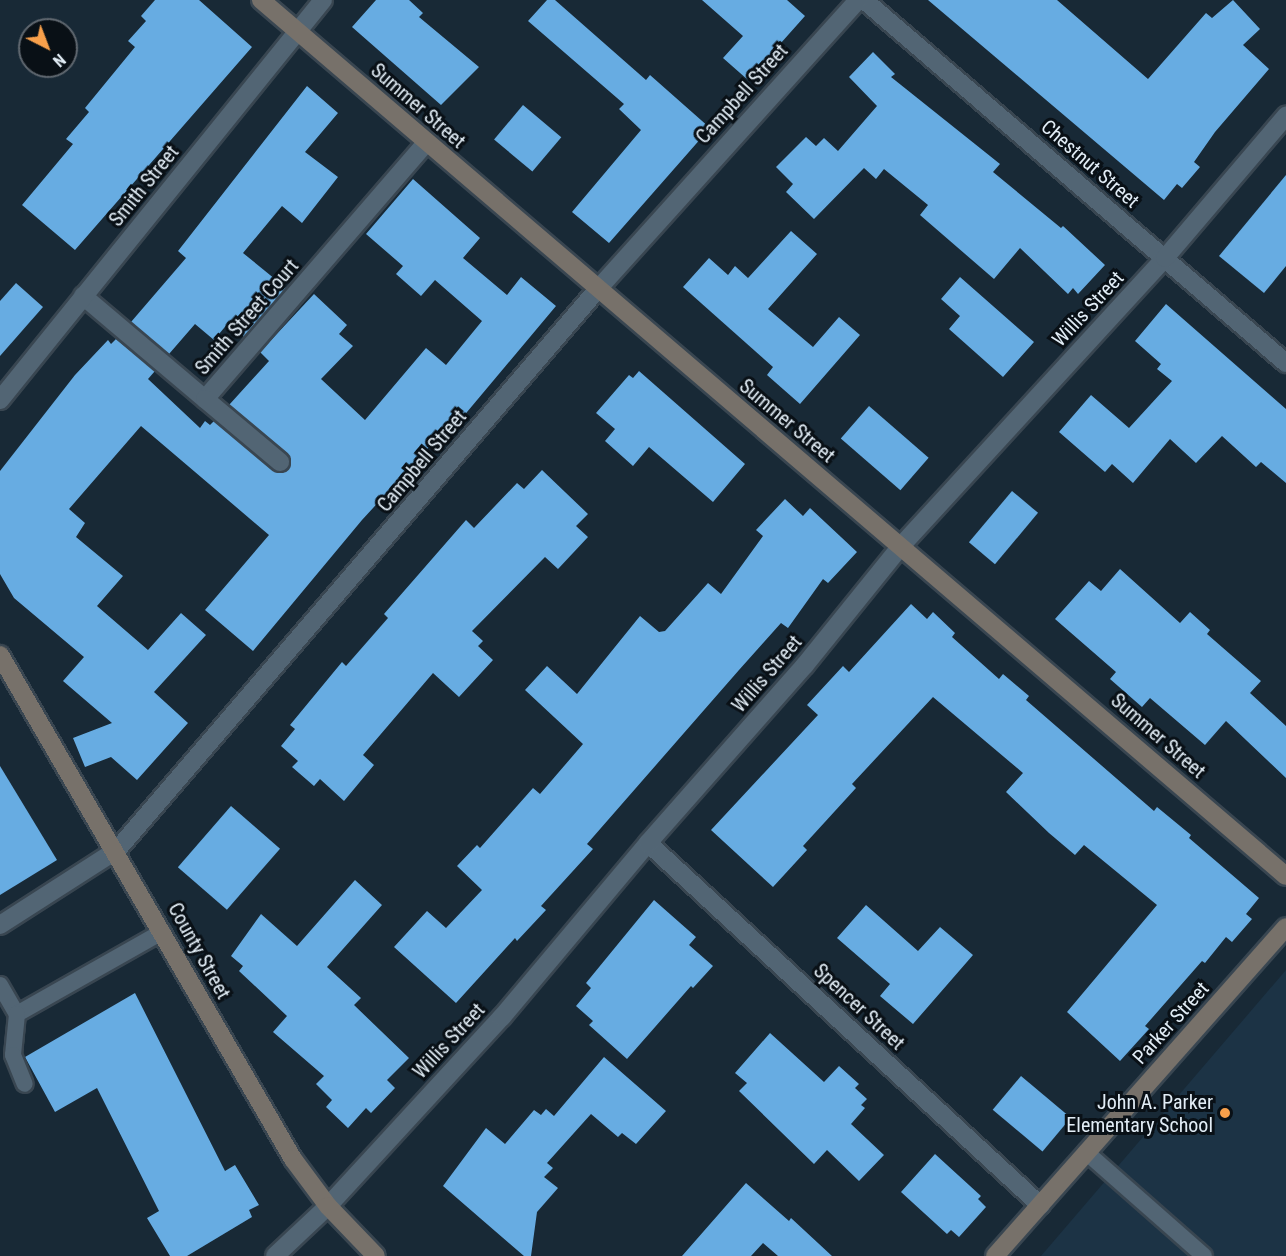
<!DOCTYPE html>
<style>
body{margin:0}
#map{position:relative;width:1286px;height:1256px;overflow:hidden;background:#182936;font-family:"Roboto Condensed",sans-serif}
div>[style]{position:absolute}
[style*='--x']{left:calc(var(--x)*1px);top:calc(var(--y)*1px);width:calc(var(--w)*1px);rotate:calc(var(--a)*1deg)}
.built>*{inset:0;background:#1c3345}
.building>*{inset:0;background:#67ace2;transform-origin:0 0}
.roads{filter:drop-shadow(2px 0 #394651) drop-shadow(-2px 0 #394651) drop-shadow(0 2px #394651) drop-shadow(0 -2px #394651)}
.lane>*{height:16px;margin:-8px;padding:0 8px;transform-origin:8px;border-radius:8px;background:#526574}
.street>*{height:18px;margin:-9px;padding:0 9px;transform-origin:9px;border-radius:9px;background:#526574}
.secondary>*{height:18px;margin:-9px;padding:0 9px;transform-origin:9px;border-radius:9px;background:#77716a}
.dots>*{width:16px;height:16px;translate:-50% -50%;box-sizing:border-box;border:3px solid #091016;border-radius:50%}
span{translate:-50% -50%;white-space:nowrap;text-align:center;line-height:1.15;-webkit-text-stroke:6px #091016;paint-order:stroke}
.street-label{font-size:20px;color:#e2edf6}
.poi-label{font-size:20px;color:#e2edf6}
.right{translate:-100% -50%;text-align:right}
.north{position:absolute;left:18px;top:18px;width:60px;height:60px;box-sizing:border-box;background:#091016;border:2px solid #606870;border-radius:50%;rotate:138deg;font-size:16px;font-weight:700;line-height:24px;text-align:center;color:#e2edf6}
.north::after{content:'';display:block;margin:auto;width:21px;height:27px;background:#f8a04b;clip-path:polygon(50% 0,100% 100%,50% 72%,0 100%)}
</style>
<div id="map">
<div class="built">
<div style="clip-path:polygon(1286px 970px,1286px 1256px,1041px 1256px)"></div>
</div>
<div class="building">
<div style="clip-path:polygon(155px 0,199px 0,252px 47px,75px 250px,22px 205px,73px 144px,66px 139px,89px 112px,85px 108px,135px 47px,128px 41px,146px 21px,141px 16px)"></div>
<div style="clip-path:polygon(376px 0,409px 0,423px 13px,419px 17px,479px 67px,441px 105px,352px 27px)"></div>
<div style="clip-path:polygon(547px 0,555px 0,646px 80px,650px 75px,710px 128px,609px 243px,572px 212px,641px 130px,619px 109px,624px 104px,528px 21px)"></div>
<div style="clip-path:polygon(702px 0,787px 0,805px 16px,748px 80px,723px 58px,743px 36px)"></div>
<div style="clip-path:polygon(928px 0,1057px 0,1148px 79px,1206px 13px,1212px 18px,1233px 0,1260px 29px,1243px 45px,1269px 69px,1215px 132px,1194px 162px,1200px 167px,1182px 188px,1177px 184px,1164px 200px)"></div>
<div style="clip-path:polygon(873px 52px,895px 74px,891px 77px,1000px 164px,993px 172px,1061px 228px,1063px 226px,1105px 265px,1078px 294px,1073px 288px,1068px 294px,1020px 248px,994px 279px,920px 215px,928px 205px,884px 169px,876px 179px,864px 168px,814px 219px,786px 192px,793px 184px,776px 167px,806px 137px,816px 146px,824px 138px,838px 151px,877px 106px,849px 77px)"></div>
<div style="clip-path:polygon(307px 86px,338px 113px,305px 152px,338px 177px,302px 223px,282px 206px,243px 253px,286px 288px,244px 337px,229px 322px,214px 340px,195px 324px,169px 354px,131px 322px,186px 258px,178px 251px)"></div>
<div style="left:523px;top:105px;width:50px;height:45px;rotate:40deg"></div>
<div style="clip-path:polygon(1286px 175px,1286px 266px,1264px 293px,1219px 256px)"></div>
<div style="clip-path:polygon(413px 179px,480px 238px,463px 258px,507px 295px,521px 277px,556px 306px,436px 449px,431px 445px,362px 520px,253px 651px,205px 610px,269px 535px,141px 426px,69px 509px,85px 523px,76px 537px,123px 576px,97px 606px,148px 650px,181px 613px,206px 635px,154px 692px,188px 723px,137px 780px,111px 757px,85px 767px,73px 738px,112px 723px,63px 681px,84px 657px,14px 598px,0 574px,0 471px,75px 375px,108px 340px,111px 344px,116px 339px,155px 371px,148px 379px,200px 428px,205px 421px,210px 425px,214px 421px,279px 473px,289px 469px,288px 454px,229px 405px,269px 361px,260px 352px,314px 294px,347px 325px,339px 334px,353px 346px,321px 379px,365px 420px,426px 348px,446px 365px,482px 321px,435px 280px,421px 296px,396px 274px,403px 266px,366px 234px)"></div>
<div style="clip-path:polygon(791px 231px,817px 254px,768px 309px,813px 347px,839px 317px,860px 335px,800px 404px,767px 375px,773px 367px,683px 287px,709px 258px,728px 275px,735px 266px,748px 278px)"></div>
<div style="clip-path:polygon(960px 277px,1034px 342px,1003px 377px,949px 329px,960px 316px,941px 299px)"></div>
<div style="clip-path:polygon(16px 283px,43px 307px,0 356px,0 301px)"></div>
<div style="clip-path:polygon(1166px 304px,1286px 409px,1286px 483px,1261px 462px,1256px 467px,1222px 436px,1196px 463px,1170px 439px,1133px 483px,1112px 464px,1105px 472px,1059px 432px,1091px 395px,1129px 428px,1172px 381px,1157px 369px,1161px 364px,1135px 341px)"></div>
<div style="clip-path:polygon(639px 371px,745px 464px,713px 502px,649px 447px,633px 466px,605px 441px,615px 429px,596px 413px,629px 375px,633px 378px)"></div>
<div style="left:869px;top:406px;width:79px;height:43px;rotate:41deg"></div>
<div style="clip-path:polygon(542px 470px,588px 514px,576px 526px,588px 537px,558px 569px,545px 557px,472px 631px,483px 641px,478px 646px,493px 660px,459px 697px,433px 673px,363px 755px,374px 765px,344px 801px,320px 779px,314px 786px,292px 767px,298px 761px,281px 746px,295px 729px,290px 725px,342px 662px,346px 666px,388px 618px,384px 614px,466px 520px,474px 528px,517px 483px,524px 489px)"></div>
<div style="left:1012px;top:491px;width:34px;height:67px;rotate:40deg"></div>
<div style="clip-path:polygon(785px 499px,803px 516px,810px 508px,857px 552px,828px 583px,823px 579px,788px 628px,781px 623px,739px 670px,587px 844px,593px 849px,541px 906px,546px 910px,517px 941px,515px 938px,456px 1003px,394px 947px,427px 911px,446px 928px,482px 890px,457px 866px,477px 845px,480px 848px,533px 788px,540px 794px,583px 744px,525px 690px,547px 666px,577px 694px,640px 616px,659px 632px,665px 631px,708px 583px,721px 594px,763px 536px,756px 530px)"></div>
<div style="clip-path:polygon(1120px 569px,1180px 623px,1190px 612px,1210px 630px,1207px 634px,1261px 681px,1250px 693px,1286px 726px,1286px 778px,1226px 721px,1205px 745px,1150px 698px,1142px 707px,1110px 679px,1116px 672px,1055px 619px,1089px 581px,1101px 591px)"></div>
<div style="clip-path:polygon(911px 604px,927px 619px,933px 612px,955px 633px,952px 637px,999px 679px,1003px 674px,1029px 696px,1026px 700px,1154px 811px,1157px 807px,1191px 835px,1189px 838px,1259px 898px,1246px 914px,1252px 919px,1232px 942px,1226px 937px,1205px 963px,1202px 961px,1145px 1026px,1149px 1029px,1120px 1061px,1067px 1012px,1157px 905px,1084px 845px,1075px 855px,1049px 833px,1006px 792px,1023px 773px,933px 697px,852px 784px,856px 788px,803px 846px,807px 850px,773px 887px,711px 830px,818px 715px,807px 705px,843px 666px,849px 672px)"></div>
<div style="clip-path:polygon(0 766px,57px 860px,0 895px)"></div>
<div style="left:231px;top:806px;width:65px;height:81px;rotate:41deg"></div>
<div style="clip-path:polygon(355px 880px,382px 905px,327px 967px,361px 998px,354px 1005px,409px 1058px,387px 1080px,395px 1088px,371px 1113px,366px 1108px,348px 1128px,326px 1107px,332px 1100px,316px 1084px,324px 1076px,273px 1032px,287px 1016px,239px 971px,243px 966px,231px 956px,261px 914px,297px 946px)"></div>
<div style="clip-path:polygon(654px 900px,696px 937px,689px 945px,713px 966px,693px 988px,691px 986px,627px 1059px,589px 1025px,593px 1021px,576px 1006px,591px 988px,586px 983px)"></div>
<div style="clip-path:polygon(866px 905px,918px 951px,940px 927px,973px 955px,913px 1024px,880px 996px,890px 984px,837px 938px)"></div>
<div style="clip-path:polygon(135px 993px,225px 1171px,235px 1165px,259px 1205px,249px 1210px,252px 1217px,187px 1256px,170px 1256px,147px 1218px,159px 1211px,97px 1088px,55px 1112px,25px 1057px)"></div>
<div style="clip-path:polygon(770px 1033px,824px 1082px,839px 1066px,859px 1084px,855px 1088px,867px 1099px,861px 1105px,865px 1108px,851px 1124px,884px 1155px,859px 1181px,827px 1150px,814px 1164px,739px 1091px,747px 1083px,735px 1073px)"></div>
<div style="clip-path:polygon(604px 1057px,666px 1111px,636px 1144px,622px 1133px,618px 1137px,591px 1114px,547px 1163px,553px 1168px,544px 1177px,558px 1188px,537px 1212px,531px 1256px,524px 1256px,443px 1186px,486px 1128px,505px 1144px,534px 1110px,541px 1115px,546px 1109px,554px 1116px)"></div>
<div style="left:1021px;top:1076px;width:65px;height:44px;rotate:40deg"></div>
<div style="clip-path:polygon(935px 1154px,981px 1196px,978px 1199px,986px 1207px,959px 1237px,951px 1230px,947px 1234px,901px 1192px)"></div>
<div style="clip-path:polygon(746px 1183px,789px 1221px,791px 1218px,832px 1256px,778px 1256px,763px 1243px,751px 1256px,682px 1256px)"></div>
</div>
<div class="roads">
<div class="lane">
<div style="--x:0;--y:985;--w:34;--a:60"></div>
<div style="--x:17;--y:1014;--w:167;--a:-29.5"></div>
<div style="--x:17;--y:1014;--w:41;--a:95.6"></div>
<div style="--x:13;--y:1055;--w:31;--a:68"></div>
<div style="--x:1086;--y:1152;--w:157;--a:41.4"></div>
</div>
<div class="street">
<div style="--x:864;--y:0;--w:557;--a:40.7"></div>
<div style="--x:83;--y:296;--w:160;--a:40.2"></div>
<div style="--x:205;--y:399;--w:338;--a:-49.2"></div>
<div style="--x:205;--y:399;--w:98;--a:40"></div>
<div style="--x:0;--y:400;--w:514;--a:-51.08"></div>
<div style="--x:648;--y:843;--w:534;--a:42.72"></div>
<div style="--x:0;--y:925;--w:139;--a:-32.7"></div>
<div style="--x:117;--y:850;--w:738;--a:-49.4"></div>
<div style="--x:597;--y:290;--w:390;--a:-48"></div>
<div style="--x:275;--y:1256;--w:73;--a:-43.3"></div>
<div style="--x:328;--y:1206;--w:257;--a:-47.4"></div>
<div style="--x:502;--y:1017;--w:227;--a:-50"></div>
<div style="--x:648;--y:843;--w:237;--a:-48.6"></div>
<div style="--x:805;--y:665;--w:153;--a:-51.1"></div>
<div style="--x:901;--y:546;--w:391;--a:-47.5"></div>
<div style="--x:1165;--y:258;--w:187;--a:-49.6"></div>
</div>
<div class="secondary">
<div style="--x:261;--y:0;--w:1348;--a:40.52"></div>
<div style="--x:0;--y:655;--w:583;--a:59.83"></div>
<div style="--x:293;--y:1159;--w:59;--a:53.3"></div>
<div style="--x:328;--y:1206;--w:69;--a:46.2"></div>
<div style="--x:995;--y:1256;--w:439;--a:-48.5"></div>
</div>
</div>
<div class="dots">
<div style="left:1225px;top:1113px;background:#f8a04b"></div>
</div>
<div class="street-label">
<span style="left:742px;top:94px;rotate:-48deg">Campbell Street</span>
<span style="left:418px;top:106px;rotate:41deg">Summer Street</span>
<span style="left:1090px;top:164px;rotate:41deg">Chestnut Street</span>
<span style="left:144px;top:186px;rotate:-51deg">Smith Street</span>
<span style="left:1088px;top:309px;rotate:-47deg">Willis Street</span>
<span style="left:247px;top:317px;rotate:-49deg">Smith Street Court</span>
<span style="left:787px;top:421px;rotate:40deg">Summer Street</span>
<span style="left:422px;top:461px;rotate:-50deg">Campbell Street</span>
<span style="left:767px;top:674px;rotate:-49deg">Willis Street</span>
<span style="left:1158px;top:736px;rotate:41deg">Summer Street</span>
<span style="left:199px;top:951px;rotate:61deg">County Street</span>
<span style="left:859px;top:1007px;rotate:43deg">Spencer Street</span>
<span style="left:1171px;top:1023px;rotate:-48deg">Parker Street</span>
<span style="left:449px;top:1041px;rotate:-47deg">Willis Street</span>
</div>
<div class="poi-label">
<span class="right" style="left:1213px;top:1114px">John A. Parker<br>Elementary School</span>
</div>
<div class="north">N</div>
</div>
